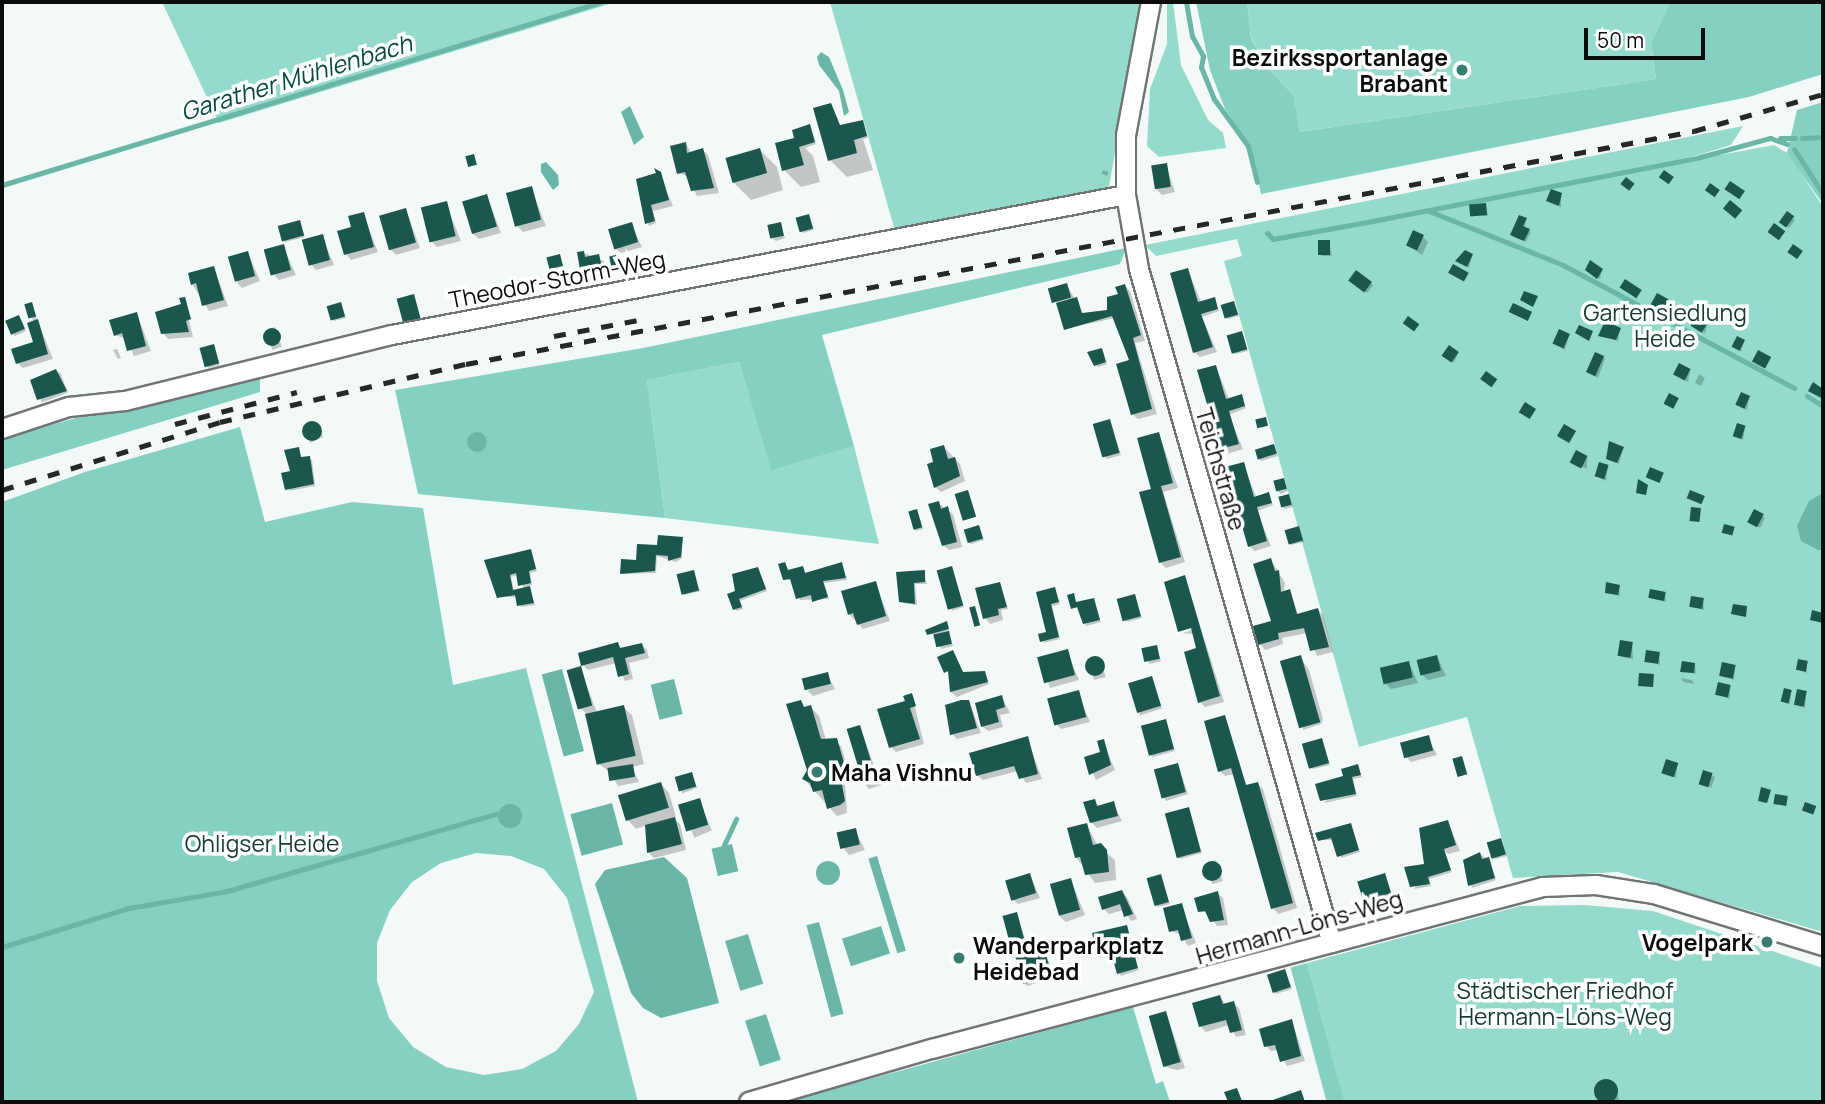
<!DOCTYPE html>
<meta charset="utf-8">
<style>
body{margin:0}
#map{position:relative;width:1825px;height:1104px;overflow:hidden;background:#f3f9f7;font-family:Manrope,sans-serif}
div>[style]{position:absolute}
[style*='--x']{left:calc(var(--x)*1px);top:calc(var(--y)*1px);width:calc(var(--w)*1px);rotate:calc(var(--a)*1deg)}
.green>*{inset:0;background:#95dbcc}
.forest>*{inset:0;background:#84d0c1;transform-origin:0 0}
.water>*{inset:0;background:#6ab6a7;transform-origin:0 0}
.round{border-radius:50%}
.shadow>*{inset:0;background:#0003;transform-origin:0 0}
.stream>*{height:5px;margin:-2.5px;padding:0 2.5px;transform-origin:2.5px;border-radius:2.5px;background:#6ab6a7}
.building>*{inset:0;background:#1b574d;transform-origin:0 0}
.roads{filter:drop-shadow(2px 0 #707574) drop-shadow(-2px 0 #707574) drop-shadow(0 2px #707574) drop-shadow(0 -2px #707574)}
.street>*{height:18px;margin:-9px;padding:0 9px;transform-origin:9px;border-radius:9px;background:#fff}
.rail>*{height:5px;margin-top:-2.5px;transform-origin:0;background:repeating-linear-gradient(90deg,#252826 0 12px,transparent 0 24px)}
.dots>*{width:19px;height:19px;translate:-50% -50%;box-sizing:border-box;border:4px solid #fff;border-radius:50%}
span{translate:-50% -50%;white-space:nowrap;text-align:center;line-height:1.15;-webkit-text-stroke:7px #fff;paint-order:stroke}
.poi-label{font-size:23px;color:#0b0d0c;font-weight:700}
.right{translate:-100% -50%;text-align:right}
.left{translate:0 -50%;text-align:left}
.street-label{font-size:23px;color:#0b0d0c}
.park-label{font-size:23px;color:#163a34}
.water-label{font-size:24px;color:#034a40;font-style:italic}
.frame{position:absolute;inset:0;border:4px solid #0b0d0c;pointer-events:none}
.scale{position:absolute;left:1584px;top:28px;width:121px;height:32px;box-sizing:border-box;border:4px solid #0b0d0c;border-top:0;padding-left:9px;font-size:21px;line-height:24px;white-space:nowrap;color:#0b0d0c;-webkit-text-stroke:5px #fff;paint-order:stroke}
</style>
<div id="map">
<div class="green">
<div style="clip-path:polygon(162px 2px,616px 2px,219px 123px)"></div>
<div style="clip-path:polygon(830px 2px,1141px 2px,1109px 187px,1093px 195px,895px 231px)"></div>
<div style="clip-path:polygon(1167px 2px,1173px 2px,1181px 65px,1208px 120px,1223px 133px,1226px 148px,1159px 157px,1147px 146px,1150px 89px,1167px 44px)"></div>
<div style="clip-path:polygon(1247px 2px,1670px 2px,1651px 43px,1656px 79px,1300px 132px,1294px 96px,1266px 66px,1251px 37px)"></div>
<div style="clip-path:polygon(1743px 126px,1731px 145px,1665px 165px,1774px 145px,1789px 154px,1823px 207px,1823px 932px,1618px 872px,1513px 878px,1467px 717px,1359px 747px,1224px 261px,1242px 256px,1237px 239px,1156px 256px,1145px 245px)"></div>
<div style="clip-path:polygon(739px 362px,771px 469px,854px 446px,879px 544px,665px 518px,647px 380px)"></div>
<div style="clip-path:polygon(1584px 905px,1653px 911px,1823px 968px,1823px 1102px,1344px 1102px,1307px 963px,1520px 906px)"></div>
</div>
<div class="forest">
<div style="clip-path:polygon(1196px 2px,1247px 2px,1251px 38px,1266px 66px,1294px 96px,1300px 132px,1656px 79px,1651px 43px,1670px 2px,1823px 2px,1823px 74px,1749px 97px,1261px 194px,1251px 148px,1225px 109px,1210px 70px)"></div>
<div style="clip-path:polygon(1823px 102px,1823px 204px,1787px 153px,1797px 110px)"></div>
<div style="clip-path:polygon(1126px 248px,1120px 264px,822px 335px,854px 446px,771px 470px,739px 362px,647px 380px,665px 518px,418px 494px,395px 390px,643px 348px)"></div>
<div style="clip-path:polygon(260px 376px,260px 392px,2px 470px,2px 438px,154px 397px)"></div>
<div style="clip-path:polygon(evenodd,240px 427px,265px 522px,352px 502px,423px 508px,453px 685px,526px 668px,638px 1102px,2px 1102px,2px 502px,85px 472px,240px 427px,476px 853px,511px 856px,544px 869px,567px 898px,594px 992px,579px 1024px,556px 1051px,522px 1069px,484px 1075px,446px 1067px,413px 1047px,389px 1018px,377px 981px,377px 943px,390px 910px,412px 882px,441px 863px,476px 853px)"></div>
<div style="left:1307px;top:963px;width:144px;height:17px;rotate:75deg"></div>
<div style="clip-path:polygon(1133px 1007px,1156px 1084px,1163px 1081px,1170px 1102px,786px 1102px)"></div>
</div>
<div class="water">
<div style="clip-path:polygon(821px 52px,829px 57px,843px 90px,849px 112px,844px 116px,839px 91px,819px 65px,817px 57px)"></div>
<div style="clip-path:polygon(630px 106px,644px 137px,634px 145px,621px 112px)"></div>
<div style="clip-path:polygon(546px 162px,558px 175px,559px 185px,553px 190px,541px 172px,541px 164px)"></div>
<div class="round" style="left:467px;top:432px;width:20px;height:20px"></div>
<div style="clip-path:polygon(1823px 493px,1823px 550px,1818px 550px,1801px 541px,1797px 526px,1809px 501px)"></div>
<div style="left:562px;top:669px;width:85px;height:21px;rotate:75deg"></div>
<div style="left:674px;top:679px;width:36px;height:24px;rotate:76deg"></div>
<div style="left:612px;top:803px;width:43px;height:43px;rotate:75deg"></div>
<div class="round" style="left:498px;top:804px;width:24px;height:24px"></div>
<div style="left:732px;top:844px;width:28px;height:21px;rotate:77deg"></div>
<div style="left:877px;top:856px;width:99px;height:9px;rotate:73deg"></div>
<div style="clip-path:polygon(664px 857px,687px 878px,719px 1003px,661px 1018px,643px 1008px,631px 993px,595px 884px,605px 870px)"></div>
<div class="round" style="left:816px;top:861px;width:24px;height:24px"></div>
<div style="left:819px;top:922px;width:95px;height:13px;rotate:75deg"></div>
<div style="left:881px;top:926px;width:29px;height:41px;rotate:72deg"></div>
<div style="left:748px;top:934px;width:52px;height:24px;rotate:73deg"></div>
<div style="left:766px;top:1014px;width:48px;height:22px;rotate:72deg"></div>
</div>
<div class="shadow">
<div style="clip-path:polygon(831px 105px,840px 127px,864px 124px,868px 138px,863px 139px,873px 170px,847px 177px,830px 160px)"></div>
<div style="clip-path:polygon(811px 129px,816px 144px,805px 148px,813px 156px,820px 182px,801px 187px,784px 170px,798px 138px)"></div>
<div style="clip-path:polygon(686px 143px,691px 153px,703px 150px,708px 155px,719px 193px,697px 196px,688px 177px,679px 173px)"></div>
<div style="clip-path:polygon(760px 150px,777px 167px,783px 190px,751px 200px,734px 183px,727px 159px)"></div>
<div style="clip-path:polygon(1166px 165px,1175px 192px,1162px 195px,1157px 190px)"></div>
<div style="left:1103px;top:170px;width:6px;height:4px;rotate:18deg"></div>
<div style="clip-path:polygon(660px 174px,673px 206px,653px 211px,656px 223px,649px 226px,642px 209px)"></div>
<div style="clip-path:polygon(531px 188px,546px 226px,523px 232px,518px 227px)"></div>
<div style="clip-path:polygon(1561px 194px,1561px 207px,1548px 201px)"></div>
<div style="clip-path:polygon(487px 196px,501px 233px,479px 239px,473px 234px)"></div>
<div style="clip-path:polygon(446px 203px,461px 241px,437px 247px,432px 242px)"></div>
<div style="clip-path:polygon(1486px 205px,1488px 216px,1472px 215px)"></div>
<div style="clip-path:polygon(406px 210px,420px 248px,396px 255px,391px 250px)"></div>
<div style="clip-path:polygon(363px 214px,378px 252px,351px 260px,346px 254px)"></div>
<div style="left:1787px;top:214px;width:10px;height:10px;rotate:37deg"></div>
<div style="clip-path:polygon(808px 216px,814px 230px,803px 233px,801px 231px)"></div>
<div style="clip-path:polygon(1526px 219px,1525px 228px,1531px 232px,1526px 242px,1514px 237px)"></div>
<div style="clip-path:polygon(299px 222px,305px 237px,285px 242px,283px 240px)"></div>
<div style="clip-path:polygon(631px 224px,642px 247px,621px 253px,615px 248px)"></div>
<div style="clip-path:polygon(780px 224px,785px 238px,776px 241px,773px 239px)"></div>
<div style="clip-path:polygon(322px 236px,334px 265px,316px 270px,311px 264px)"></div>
<div style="clip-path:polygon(1423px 237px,1428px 242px,1422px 255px,1408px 245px)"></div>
<div style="clip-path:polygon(1329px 242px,1332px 256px,1322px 256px,1320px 254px)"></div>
<div style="clip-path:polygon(283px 246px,296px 275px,279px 280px,274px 275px)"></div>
<div style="clip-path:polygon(248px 253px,260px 281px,242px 288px,237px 283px)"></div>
<div style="clip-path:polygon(584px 253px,604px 261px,607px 277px,588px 281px,582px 275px)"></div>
<div style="clip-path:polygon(559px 256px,564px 268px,554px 271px,551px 269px)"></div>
<div style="clip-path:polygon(1472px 256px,1469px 268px,1459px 262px)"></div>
<div style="clip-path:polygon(214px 268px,228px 306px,209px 311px,192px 284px)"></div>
<div style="clip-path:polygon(1188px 270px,1201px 302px,1214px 299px,1219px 311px,1202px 317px,1217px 352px,1200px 357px,1194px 352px)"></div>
<div style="clip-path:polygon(1602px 270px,1600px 279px,1589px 272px)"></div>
<div style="left:1357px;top:272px;width:21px;height:10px;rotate:39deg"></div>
<div style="clip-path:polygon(1067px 285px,1083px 314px,1110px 311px,1125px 286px,1130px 291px,1145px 341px,1135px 343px,1157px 414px,1138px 419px,1132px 414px,1132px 361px,1115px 318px,1065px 329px,1057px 302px,1053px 300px)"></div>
<div style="clip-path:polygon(184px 299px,193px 337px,168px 339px,163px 333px)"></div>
<div style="clip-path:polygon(1667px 301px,1664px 312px,1655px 307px)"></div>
<div style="clip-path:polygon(1234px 303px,1239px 316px,1228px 319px,1226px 317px)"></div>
<div style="clip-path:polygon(31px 304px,53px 359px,23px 368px,17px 363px,35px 343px)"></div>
<div style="clip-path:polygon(340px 304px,346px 318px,334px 321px,332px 319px)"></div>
<div style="clip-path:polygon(137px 314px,151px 351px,134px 356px,126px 339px,115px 335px)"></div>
<div style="clip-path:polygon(21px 319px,26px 331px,15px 336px,13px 334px)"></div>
<div style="clip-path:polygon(1708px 322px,1705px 334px,1695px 327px)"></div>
<div style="left:275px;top:327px;width:21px;height:10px;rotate:71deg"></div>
<div style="clip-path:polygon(1620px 330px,1618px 341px,1601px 335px)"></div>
<div style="clip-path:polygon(1242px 333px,1248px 351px,1236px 354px,1233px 352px)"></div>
<div style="clip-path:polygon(1569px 335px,1565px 350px,1557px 345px)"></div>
<div style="clip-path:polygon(1744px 342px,1741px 352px,1735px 348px)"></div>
<div style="clip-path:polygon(213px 346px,220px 365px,209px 368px,207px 366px)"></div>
<div style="clip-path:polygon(117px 349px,121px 358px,118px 359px,113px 350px)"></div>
<div style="clip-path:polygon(1102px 350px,1107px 364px,1098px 367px,1096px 365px)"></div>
<div style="clip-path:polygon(1458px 353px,1454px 363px,1446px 357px)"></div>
<div style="clip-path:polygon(1603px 357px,1605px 359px,1598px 378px,1591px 374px)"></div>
<div style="clip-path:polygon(1216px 367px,1229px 399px,1241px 396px,1246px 408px,1229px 415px,1243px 449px,1227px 454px,1221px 449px)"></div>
<div style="clip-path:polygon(1690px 370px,1688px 382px,1676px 375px)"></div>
<div style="left:60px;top:372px;width:22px;height:28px;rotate:69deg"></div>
<div style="clip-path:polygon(1699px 374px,1705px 378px,1701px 386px,1695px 383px)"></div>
<div style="clip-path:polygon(1749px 397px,1747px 410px,1740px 407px)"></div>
<div style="clip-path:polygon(1109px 421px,1121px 455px,1107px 459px,1105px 457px)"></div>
<div style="clip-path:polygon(317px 422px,323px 437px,310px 443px,304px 426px)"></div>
<div style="clip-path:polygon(1745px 428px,1743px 440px,1737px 437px)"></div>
<div style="clip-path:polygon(1159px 434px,1178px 488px,1163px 492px,1185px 562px,1166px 568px,1160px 562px,1153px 490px)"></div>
<div style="clip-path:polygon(1274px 446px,1278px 456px,1261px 461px,1259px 459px)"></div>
<div style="clip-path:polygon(944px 447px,960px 464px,965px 481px,941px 492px,935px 487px,935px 463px)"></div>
<div style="clip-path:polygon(298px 449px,302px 459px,312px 460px,315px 486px,289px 491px)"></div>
<div style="clip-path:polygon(1623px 449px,1619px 464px,1610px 460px)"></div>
<div style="clip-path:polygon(1587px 457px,1587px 469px,1575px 464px)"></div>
<div style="clip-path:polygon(1243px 464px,1256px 496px,1268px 494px,1273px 505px,1257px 511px,1271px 546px,1255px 551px,1249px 546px)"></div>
<div style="clip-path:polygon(1608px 466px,1606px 481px,1596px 476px)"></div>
<div style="clip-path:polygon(1284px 480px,1288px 491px,1280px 494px,1278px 491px)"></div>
<div style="clip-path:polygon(1289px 496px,1293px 507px,1285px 509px,1283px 507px)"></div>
<div style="clip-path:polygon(938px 503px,953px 514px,962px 547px,949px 550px,943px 545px)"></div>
<div style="clip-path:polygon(917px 511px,923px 529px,916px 531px,914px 529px)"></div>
<div style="clip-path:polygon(1755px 511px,1765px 518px,1760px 528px,1752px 523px)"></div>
<div style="clip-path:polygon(979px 527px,984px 540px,971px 544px,969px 542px)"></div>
<div style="clip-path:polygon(1298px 528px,1304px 542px,1291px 545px,1289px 543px)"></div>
<div style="clip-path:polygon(682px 539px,682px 558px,676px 562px,657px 556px,656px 573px,622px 574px,658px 547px)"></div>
<div style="clip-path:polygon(evenodd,531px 551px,537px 571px,530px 573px,532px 585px,528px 586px,535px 605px,521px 607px,517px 597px,499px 597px,487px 561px,531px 551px,518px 575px,524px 589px,514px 591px,511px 577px,518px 575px)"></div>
<div style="clip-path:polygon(1271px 560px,1285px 583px,1284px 593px,1291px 593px,1298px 615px,1318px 610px,1323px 615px,1333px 652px,1317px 656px,1307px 633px,1282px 638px,1283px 644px,1265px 650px,1260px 644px,1273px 622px)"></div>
<div style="clip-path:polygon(785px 564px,789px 572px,803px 568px,806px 574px,841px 564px,847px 580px,824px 583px,829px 599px,800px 600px,792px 580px,785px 580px)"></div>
<div style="left:951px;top:568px;width:41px;height:12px;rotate:72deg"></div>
<div style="clip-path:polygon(758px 569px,767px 591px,740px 601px,743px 609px,736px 611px,737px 592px)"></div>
<div style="clip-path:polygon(693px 572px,700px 591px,685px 595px,683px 593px)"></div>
<div style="clip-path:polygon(924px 572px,927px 584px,915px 584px,917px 605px,903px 603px,898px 574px)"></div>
<div style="clip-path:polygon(1185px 577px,1224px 702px,1205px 707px,1200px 702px,1200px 649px,1194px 634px,1182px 633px,1193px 630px)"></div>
<div style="clip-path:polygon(875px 583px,890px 621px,863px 629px,849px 614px)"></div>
<div style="clip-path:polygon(1000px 584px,1008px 609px,1001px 610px,1003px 620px,990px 624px,985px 618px)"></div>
<div style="clip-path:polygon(1619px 586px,1620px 596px,1606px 592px)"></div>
<div style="clip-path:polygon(1054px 589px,1060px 604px,1052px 606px,1060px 639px,1043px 643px,1048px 633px,1038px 593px)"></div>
<div style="clip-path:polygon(1665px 593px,1666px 602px,1650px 598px)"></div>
<div style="clip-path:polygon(1073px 595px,1077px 604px,1093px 600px,1101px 622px,1086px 626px,1080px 608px,1072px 608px)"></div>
<div style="clip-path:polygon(1134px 596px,1142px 618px,1127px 622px,1125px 620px)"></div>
<div style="clip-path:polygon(1703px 599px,1704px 610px,1691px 607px)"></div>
<div style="clip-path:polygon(946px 623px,953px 646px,941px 649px,935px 635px,929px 634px)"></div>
<div style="clip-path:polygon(1632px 643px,1633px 659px,1622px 657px,1620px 655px)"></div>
<div style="clip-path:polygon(617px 644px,623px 649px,642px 645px,647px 650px,649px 658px,629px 663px,633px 679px,625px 681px,616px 663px,588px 670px,583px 665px)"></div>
<div style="clip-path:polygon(1156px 647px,1161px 661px,1150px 664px,1148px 662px)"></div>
<div style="clip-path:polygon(1067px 651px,1079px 680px,1050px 688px,1039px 658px)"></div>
<div style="clip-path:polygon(952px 652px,964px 674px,986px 675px,989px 684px,957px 697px,951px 692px,952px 676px,941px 666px,941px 655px)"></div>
<div style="clip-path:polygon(1659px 654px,1660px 665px,1646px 661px)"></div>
<div style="clip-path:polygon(1098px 656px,1106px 677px,1094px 680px,1087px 659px)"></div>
<div style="clip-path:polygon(1437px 656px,1446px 676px,1428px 680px,1422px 675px)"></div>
<div style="clip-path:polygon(1300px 657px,1309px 670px,1323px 719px,1321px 724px,1303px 730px)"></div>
<div style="clip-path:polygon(1409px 663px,1418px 683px,1391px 689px,1386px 684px)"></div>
<div style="clip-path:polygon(1807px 663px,1807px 673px,1797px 669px)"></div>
<div style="clip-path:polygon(1695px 664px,1696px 674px,1682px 671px)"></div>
<div style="clip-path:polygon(1735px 666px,1734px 680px,1720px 676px)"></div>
<div style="clip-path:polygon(580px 667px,597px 713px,623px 707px,632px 715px,644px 764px,632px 767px,639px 782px,618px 786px,610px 772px,599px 764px,586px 713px,580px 708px)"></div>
<div style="clip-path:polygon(827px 674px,835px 689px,813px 696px,808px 691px)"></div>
<div style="left:1152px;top:678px;width:32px;height:23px;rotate:72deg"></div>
<div style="clip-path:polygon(1681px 678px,1692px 680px,1694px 684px,1683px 682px)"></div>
<div style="clip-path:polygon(1730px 686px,1730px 699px,1717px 694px)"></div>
<div style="clip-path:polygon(1791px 691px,1790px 704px,1784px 702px,1782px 700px)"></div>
<div style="clip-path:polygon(1078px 692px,1090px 722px,1061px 729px,1056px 724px)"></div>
<div style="clip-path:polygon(1806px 693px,1805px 708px,1797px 706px,1795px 704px)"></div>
<div style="clip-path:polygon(912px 695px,924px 744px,896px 752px,891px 747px)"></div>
<div style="clip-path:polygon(1002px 697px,1010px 713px,1000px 715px,1003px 727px,988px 731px,982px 726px)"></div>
<div style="clip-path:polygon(969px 701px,981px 733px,957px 739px,952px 734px)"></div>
<div style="clip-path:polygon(801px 702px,805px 709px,811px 707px,819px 716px,826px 740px,841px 746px,852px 782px,845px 784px,847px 813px,837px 816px,804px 779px,809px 770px)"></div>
<div style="clip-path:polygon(1225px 717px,1247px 787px,1258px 784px,1263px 789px,1297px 908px,1278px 914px,1273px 908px,1234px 774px,1225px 776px,1220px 771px)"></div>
<div style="clip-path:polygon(1165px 721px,1175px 751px,1153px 757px,1151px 755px)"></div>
<div style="clip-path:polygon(860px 727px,881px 785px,869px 789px,864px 783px)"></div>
<div style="clip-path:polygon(1428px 737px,1437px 755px,1411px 762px,1406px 757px)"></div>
<div style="clip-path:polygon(1027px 738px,1042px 779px,1026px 783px,1018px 771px,983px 780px,977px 775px)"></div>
<div style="clip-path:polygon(1321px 740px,1330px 765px,1313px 769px,1311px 767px)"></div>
<div style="clip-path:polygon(1103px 741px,1115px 770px,1096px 780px,1086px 758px,1102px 754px)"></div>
<div style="clip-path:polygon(1178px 765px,1188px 794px,1166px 801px,1164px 798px)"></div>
<div style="clip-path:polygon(1677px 765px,1676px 778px,1664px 773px)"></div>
<div style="clip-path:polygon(1358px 766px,1362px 777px,1353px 779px,1357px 796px,1324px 803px)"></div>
<div style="clip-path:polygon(1704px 772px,1715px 777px,1711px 788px,1700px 783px)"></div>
<div style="left:692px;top:774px;width:15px;height:16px;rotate:70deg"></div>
<div style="clip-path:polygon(661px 784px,669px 793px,676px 817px,673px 818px,680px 824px,686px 850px,654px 858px,649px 853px,647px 825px,636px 829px,628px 820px)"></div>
<div style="left:699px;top:800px;width:33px;height:19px;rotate:67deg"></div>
<div style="clip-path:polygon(1095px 801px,1100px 807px,1113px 803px,1122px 821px,1097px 828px,1091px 822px)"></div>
<div style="clip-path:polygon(1189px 809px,1202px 853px,1180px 859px,1177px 857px)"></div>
<div style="clip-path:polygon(1448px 822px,1460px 851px,1448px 854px,1443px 849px,1452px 872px,1429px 879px,1431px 886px,1414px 889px)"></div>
<div style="clip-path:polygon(1086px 824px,1098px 846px,1115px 860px,1116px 880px,1095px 883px,1076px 857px)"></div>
<div style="clip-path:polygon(1351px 825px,1360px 852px,1341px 858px,1334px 840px,1319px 840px)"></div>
<div style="clip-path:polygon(855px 830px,865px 850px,849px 855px,844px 849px)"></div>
<div style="clip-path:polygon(1501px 840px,1507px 856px,1496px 859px,1493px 857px)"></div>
<div style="clip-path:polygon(1480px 854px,1490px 861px,1496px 880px,1472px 888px,1465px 861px)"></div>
<div style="left:1216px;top:860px;width:22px;height:11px;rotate:72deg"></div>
<div style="clip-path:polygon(1030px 875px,1040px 898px,1018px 904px,1012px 899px)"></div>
<div style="clip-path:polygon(1385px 875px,1392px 895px,1367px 902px,1364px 900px)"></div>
<div style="clip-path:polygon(1160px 876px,1170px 904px,1158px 907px,1156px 905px)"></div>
<div style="clip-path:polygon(1071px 880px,1085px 915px,1066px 922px,1060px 917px)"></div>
<div style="clip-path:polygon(1122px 892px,1127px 897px,1137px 919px,1131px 921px,1124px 910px,1109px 914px,1104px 909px)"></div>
<div style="clip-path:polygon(1217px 893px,1223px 898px,1228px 925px,1217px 926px,1208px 912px,1200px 912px)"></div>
<div style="clip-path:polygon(1181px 905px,1196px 943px,1188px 946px,1181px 935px,1171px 931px)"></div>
<div style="clip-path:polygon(1016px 914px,1025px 940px,1015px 944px,1012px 941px)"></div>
<div style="clip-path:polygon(1126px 927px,1139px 959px,1128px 954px,1139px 970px,1121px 976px,1112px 951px,1098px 952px)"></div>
<div style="clip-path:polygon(1044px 950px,1055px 977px,1027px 986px,1024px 983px)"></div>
<div style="clip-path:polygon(1284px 971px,1292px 989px,1276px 994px,1274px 992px)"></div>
<div style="clip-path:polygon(1220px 997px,1226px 1005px,1233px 1003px,1239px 1008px,1246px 1035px,1236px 1037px,1229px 1025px,1206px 1032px,1200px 1026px)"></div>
<div style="clip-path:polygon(1166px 1013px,1185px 1068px,1177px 1070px,1165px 1067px)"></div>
<div style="clip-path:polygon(1292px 1021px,1305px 1061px,1287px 1066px,1278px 1050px,1271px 1051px,1266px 1046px)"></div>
<div style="clip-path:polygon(1602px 1081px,1614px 1087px,1620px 1102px,1605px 1101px,1596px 1088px)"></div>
</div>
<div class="stream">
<div style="--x:1186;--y:2;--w:35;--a:80"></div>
<div style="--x:1192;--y:36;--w:23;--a:61"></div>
<div style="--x:1203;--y:56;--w:11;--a:100"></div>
<div style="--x:1201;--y:67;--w:35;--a:68"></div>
<div style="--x:1214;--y:99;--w:58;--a:54.1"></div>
<div style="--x:1248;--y:146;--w:37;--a:76"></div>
<div style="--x:1780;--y:138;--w:15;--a:0"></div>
<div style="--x:1802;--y:138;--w:21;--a:-3"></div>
<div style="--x:1794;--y:149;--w:54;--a:57.2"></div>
<div style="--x:2;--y:185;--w:626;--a:-16.99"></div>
<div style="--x:1429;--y:211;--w:144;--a:21.9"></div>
<div style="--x:1563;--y:265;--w:262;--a:28"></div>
<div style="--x:1267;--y:233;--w:8;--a:45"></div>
<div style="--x:1273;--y:239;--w:90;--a:-10.2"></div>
<div style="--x:1362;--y:223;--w:344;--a:-11"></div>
<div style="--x:1700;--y:157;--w:73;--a:-15.2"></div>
<div style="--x:1770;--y:138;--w:18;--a:19"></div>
<div style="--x:1807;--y:396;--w:19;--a:32"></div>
<div style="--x:724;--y:845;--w:29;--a:-65"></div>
<div style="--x:2;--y:947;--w:133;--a:-17.1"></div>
<div style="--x:129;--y:908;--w:99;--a:-9.8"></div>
<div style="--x:227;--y:891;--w:280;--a:-16"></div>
</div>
<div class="building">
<div style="clip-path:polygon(831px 103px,840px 125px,863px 120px,867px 136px,854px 140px,857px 153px,828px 161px,813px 108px)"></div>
<div style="clip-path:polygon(810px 124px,815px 142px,799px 147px,804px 165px,782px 171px,775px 143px,794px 138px,792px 130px)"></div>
<div style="clip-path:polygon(686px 142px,687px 153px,703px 148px,714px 188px,691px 191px,685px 172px,677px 174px,670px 146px)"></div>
<div style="left:760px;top:148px;width:26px;height:36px;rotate:74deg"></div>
<div style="left:474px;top:154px;width:11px;height:9px;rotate:75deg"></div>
<div style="left:1167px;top:163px;width:24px;height:16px;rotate:81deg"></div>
<div style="clip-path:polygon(654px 168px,661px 172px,669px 200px,651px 205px,655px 221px,645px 224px,636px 179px,656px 173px)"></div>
<div style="left:1664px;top:170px;width:12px;height:9px;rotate:35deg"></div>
<div style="left:1626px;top:177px;width:11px;height:9px;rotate:38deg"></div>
<div style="left:1730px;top:181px;width:18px;height:10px;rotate:34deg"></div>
<div style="left:1710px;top:183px;width:12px;height:9px;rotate:35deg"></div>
<div style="left:532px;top:186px;width:35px;height:27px;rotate:75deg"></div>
<div style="clip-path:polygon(1551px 189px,1562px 193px,1559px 206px,1546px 201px)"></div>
<div style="left:487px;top:194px;width:34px;height:26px;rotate:73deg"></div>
<div style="left:1730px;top:200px;width:16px;height:11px;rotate:40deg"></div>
<div style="left:447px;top:201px;width:36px;height:27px;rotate:76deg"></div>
<div style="left:1486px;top:203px;width:12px;height:17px;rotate:85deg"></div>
<div style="left:406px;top:208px;width:36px;height:28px;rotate:74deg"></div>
<div style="left:1787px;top:211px;width:9px;height:14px;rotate:36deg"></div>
<div style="clip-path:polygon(364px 212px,374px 247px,344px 255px,337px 231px,351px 227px,348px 216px)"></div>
<div style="left:809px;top:214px;width:15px;height:14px;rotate:74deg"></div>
<div style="clip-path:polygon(1519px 215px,1527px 218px,1523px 226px,1530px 229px,1524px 241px,1510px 235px)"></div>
<div style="left:300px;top:220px;width:16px;height:23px;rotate:75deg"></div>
<div style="left:632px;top:222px;width:21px;height:25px;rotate:73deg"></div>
<div style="left:781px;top:222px;width:14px;height:14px;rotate:78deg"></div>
<div style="left:1774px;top:223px;width:14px;height:11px;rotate:36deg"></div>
<div style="left:1413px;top:230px;width:12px;height:17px;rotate:24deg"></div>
<div style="left:323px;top:234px;width:27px;height:22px;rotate:75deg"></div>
<div style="left:1318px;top:240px;width:12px;height:15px"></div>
<div style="left:284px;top:244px;width:27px;height:21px;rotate:75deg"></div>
<div style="left:1793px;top:244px;width:12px;height:10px;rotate:35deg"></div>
<div style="clip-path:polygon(1465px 250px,1473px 254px,1467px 267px,1455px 261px)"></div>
<div style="left:248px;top:251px;width:26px;height:21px;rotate:74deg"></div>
<div style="clip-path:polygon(584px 251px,585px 257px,599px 254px,603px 272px,581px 276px,577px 252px)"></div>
<div style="left:560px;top:254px;width:12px;height:14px;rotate:76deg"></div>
<div style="left:616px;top:255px;width:14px;height:7px;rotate:78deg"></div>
<div style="clip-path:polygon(1590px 260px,1603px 269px,1597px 279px,1585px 270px)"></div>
<div style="left:1453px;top:264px;width:18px;height:10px;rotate:29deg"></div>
<div style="clip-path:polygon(214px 266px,224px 300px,202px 306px,196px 283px,191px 285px,188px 273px)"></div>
<div style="clip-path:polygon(1188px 268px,1198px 302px,1215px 297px,1218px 309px,1201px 314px,1213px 347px,1193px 353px,1170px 273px)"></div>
<div style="left:1356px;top:270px;width:20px;height:13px;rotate:37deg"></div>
<div style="left:1625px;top:279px;width:20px;height:10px;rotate:33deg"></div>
<div style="left:1067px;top:283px;width:15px;height:20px;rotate:74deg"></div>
<div style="clip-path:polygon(1125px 284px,1141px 335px,1133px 338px,1152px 409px,1131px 415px,1116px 364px,1129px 360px,1112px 316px,1064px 330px,1056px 303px,1077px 297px,1082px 313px,1107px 310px,1107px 297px,1118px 294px,1115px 287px)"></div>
<div style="clip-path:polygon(1524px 291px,1538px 296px,1533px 307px,1520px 300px)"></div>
<div style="left:1657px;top:293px;width:13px;height:15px;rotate:29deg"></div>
<div style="left:414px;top:294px;width:27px;height:18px;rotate:75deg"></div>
<div style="clip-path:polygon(185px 297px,191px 319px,186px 321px,189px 332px,161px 334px,155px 312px,181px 304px,179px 298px)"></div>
<div style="left:1234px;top:301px;width:14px;height:14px;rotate:73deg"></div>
<div style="left:32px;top:302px;width:15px;height:8px;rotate:74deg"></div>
<div style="left:341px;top:302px;width:15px;height:15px;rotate:74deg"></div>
<div style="left:1513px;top:303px;width:21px;height:10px;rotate:25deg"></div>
<div style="clip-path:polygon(137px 312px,146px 346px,127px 351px,122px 333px,114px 336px,109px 320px)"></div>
<div style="left:1698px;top:314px;width:13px;height:14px;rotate:32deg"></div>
<div style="left:19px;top:315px;width:15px;height:15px;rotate:67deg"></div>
<div style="left:1408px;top:316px;width:14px;height:9px;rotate:36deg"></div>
<div style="clip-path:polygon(38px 319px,48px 354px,16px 364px,11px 349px,33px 342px,27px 323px)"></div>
<div style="clip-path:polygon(1605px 321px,1621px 328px,1616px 340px,1598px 336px)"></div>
<div style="clip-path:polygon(1579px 325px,1593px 331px,1589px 341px,1575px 333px)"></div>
<div class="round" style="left:263px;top:328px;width:18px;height:18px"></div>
<div style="left:1559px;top:329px;width:12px;height:16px;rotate:24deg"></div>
<div style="left:1242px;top:331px;width:19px;height:16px;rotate:74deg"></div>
<div style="left:1737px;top:336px;width:9px;height:12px;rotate:27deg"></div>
<div style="left:214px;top:344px;width:20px;height:15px;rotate:75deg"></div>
<div style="left:1449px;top:345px;width:12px;height:13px;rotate:35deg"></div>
<div style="clip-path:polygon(1102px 348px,1106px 362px,1094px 366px,1087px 352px)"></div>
<div style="left:1758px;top:350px;width:15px;height:13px;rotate:28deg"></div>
<div style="left:1595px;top:352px;width:10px;height:22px;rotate:24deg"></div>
<div style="left:1679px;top:363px;width:13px;height:13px;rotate:27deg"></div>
<div style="clip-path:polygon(1216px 365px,1226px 399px,1242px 394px,1245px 406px,1229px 411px,1239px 444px,1220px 449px,1197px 370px)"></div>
<div style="clip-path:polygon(56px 369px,67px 391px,37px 400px,30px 380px)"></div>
<div style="left:1486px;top:371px;width:14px;height:10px;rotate:36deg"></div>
<div style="clip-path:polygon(1813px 382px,1823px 389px,1823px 399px,1808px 391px)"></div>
<div style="left:1741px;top:392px;width:10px;height:14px;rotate:24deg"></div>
<div style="left:1669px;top:393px;width:11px;height:12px;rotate:27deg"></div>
<div style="left:1525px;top:402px;width:13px;height:12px;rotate:32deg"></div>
<div style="left:1266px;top:417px;width:9px;height:11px;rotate:77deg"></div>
<div style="left:1110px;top:419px;width:35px;height:18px;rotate:74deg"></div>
<div class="round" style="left:302px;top:421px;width:20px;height:20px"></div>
<div style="left:1737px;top:423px;width:9px;height:14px;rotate:18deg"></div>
<div style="left:1564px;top:424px;width:14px;height:14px;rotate:30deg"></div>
<div style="clip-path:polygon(1159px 432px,1173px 483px,1161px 486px,1181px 557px,1159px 563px,1139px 492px,1151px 489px,1137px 438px)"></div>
<div style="clip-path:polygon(1609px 441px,1624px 447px,1617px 463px,1606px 459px)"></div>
<div style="left:1274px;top:444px;width:10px;height:20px;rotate:73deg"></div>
<div style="clip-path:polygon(944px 445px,948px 459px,955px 457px,960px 476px,934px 488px,927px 464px,933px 462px,930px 449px)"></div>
<div style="clip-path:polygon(299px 447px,301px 457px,310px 456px,314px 484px,285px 490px,281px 473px,290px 471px,284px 450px)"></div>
<div style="left:1576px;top:450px;width:13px;height:14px;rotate:27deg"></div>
<div style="clip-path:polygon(1244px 462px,1254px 497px,1269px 492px,1272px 503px,1257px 507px,1267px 541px,1248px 547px,1225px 467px)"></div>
<div style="left:1599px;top:462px;width:10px;height:15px;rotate:17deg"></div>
<div style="left:1650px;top:467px;width:15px;height:11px;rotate:23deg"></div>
<div style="left:1284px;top:478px;width:11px;height:11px;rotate:75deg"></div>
<div style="clip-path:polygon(1638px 479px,1648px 485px,1646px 495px,1636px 493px)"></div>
<div style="left:968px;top:490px;width:28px;height:14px;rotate:73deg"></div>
<div style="left:1690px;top:490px;width:16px;height:9px;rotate:22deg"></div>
<div style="left:1289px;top:494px;width:11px;height:11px;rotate:75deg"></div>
<div style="clip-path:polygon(939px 501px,941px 509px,948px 506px,957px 542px,942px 546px,928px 504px)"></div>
<div style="left:1691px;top:507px;width:10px;height:14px;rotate:6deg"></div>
<div style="left:917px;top:509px;width:19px;height:9px;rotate:74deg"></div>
<div style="left:1754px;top:509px;width:11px;height:15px;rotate:27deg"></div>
<div style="left:1724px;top:524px;width:11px;height:9px;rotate:15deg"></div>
<div style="left:979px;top:525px;width:14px;height:16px;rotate:73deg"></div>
<div style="left:1299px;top:526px;width:15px;height:15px;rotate:74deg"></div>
<div style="clip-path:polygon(658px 535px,683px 537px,681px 557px,668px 561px,668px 556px,656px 555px,655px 571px,620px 574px,621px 559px,636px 560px,637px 544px,657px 545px)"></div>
<div style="clip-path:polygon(531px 549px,536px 569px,529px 571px,531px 583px,518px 586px,516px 573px,510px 575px,513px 590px,530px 586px,534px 603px,517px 606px,515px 595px,497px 598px,484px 560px)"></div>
<div style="clip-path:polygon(1271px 558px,1275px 571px,1279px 570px,1281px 592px,1290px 589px,1297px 614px,1318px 608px,1329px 647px,1310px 651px,1304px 628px,1278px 633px,1279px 639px,1258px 645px,1253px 626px,1271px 621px,1253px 564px)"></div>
<div style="clip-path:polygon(785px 562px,788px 570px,803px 566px,805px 573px,842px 562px,846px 578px,823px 581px,828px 597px,812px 602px,811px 595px,796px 599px,790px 579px,783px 580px,778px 564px)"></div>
<div style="left:952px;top:566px;width:41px;height:16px;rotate:74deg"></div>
<div style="clip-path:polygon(758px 567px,766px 589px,739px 599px,742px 607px,733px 610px,727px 594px,735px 591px,732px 574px)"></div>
<div style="left:694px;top:570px;width:21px;height:18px;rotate:76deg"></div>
<div style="clip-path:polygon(925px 570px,925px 582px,914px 583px,915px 604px,899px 602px,896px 572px)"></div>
<div style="clip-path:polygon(1185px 575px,1220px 696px,1198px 703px,1184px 652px,1196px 648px,1191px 628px,1178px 632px,1164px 582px)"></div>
<div style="clip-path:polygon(876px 581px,886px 616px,857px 625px,853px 613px,848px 615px,841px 591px)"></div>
<div style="clip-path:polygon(1000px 582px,1007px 607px,998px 609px,999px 615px,983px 619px,975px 588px)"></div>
<div style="clip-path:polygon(1606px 582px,1620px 585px,1618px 595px,1605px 593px)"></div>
<div style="clip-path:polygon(1055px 587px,1059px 602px,1051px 604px,1059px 637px,1040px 642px,1038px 634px,1046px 632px,1036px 592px)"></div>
<div style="left:1650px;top:589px;width:16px;height:9px;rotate:11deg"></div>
<div style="clip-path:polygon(1074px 593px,1076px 602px,1094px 598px,1100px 620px,1083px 624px,1077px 607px,1071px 609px,1067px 595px)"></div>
<div style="left:1135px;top:594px;width:23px;height:19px;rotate:75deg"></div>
<div style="left:1691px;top:596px;width:13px;height:11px;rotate:9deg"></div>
<div style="clip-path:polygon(1733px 604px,1747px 606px,1746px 617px,1731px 614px)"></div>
<div style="left:975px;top:606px;width:20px;height:6px;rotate:75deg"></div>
<div style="clip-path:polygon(1812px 610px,1823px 613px,1823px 623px,1810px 620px)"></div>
<div style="clip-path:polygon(947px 621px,949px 629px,927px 635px,925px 630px)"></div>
<div style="left:949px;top:631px;width:13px;height:16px;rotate:77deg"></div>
<div style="left:1620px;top:640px;width:13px;height:16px;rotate:9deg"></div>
<div style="clip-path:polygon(618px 642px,620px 648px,642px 643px,645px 653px,625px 658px,629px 674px,618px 677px,613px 657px,581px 666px,578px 653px)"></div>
<div style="left:1157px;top:645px;width:14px;height:16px;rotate:78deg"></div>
<div style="left:1068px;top:649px;width:27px;height:32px;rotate:75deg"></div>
<div style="clip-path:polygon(953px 650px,963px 672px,985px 671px,988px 682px,950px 692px,948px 671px,944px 673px,937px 657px)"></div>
<div style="left:1646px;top:650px;width:14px;height:12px;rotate:8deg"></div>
<div style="left:1301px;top:655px;width:70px;height:22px;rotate:74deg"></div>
<div style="left:1437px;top:655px;width:16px;height:21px;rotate:76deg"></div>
<div class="round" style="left:1085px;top:656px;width:20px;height:20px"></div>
<div style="left:1798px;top:659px;width:10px;height:11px;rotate:11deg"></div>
<div style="left:1409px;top:661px;width:17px;height:30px;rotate:77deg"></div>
<div style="clip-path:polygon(1682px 661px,1695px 663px,1694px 673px,1680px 672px)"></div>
<div style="left:1722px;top:662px;width:14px;height:14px;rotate:12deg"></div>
<div style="left:581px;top:666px;width:41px;height:15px;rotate:74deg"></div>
<div style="left:828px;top:672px;width:12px;height:27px;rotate:76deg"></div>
<div style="left:1639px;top:673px;width:15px;height:13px;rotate:4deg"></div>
<div style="left:1152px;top:676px;width:31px;height:25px;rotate:73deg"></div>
<div style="left:1718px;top:682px;width:13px;height:13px;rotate:13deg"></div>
<div style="left:1784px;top:688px;width:8px;height:14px;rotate:14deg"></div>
<div style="left:1797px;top:689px;width:10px;height:16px;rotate:11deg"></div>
<div style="left:1079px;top:690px;width:28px;height:33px;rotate:75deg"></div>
<div style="clip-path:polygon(912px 693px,916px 706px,910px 708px,920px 739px,889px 748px,877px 709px,905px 701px,903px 696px)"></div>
<div style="clip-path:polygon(1002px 695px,1005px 707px,996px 710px,999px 722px,981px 727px,975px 703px)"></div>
<div style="clip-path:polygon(801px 700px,804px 707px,811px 705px,821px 739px,837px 738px,848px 777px,841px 779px,845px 801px,840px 805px,827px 809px,822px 790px,813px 792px,810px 783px,802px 779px,807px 770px,786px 704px)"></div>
<div style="clip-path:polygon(961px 700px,969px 700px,977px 728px,950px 735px,945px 705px)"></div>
<div style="left:624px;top:705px;width:52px;height:40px;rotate:77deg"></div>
<div style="clip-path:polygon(1225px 715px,1246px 785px,1258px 782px,1293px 903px,1271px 909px,1231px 768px,1218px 772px,1204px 721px)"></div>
<div style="left:1166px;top:719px;width:31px;height:26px;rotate:75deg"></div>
<div style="left:860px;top:725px;width:58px;height:14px;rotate:73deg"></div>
<div style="left:1429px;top:735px;width:16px;height:30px;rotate:75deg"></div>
<div style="clip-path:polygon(1028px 736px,1038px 774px,1019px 779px,1014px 766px,976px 776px,969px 753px)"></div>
<div style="left:1322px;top:738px;width:26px;height:21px;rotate:74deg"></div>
<div style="clip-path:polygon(1104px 739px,1111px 765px,1089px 775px,1084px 757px,1100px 752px,1097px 741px)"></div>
<div style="left:1462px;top:756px;width:19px;height:10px;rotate:74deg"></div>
<div style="left:1666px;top:759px;width:13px;height:15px;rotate:18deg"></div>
<div style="left:1178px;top:763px;width:30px;height:25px;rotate:75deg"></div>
<div style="left:633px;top:764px;width:13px;height:26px;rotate:81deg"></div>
<div style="clip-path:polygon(1358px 764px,1361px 775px,1352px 777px,1356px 794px,1320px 801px,1315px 784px,1343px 776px,1341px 769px)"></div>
<div style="left:1703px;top:770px;width:10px;height:15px;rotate:17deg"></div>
<div style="left:692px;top:772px;width:15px;height:18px;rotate:74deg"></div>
<div style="left:661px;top:782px;width:27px;height:45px;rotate:73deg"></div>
<div style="clip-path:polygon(1761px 787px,1771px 790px,1767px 803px,1758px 801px)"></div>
<div style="left:1775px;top:794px;width:13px;height:10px;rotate:9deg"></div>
<div style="left:700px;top:798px;width:28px;height:23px;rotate:73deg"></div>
<div style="clip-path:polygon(1095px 799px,1097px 806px,1114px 801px,1118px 816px,1090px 823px,1083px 802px)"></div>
<div style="left:1805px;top:802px;width:12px;height:9px;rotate:20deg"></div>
<div style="left:1189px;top:807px;width:46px;height:25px;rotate:75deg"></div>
<div style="clip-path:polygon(675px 817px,682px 844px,647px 853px,645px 825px)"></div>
<div style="clip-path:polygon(1448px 820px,1456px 845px,1444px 849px,1451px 870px,1428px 877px,1430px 884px,1410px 887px,1404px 867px,1424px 864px,1419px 828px)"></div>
<div style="clip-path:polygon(1087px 823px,1093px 845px,1101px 843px,1107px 850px,1109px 872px,1085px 875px,1080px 857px,1075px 858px,1067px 828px)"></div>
<div style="clip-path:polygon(1351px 823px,1359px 850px,1337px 857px,1331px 838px,1318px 841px,1315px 833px)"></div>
<div style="left:856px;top:828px;width:17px;height:20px;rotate:77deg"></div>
<div style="left:1501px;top:838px;width:17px;height:15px;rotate:73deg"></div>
<div style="clip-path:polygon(1480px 852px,1482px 859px,1489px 857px,1495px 878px,1468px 886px,1463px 860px)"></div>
<div class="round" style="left:1202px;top:861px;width:20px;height:20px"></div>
<div style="left:1030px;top:873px;width:21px;height:26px;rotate:73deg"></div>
<div style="left:1385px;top:873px;width:21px;height:29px;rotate:73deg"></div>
<div style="left:1161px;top:874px;width:29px;height:15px;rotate:74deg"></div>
<div style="left:1071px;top:878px;width:33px;height:22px;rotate:74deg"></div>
<div style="clip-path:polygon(1122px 890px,1133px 914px,1124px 917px,1120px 904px,1102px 910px,1098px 897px)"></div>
<div style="clip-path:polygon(1218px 891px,1224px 920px,1210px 922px,1205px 911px,1198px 912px,1194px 898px)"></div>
<div style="clip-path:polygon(1182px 903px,1192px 938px,1181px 941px,1178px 930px,1169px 932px,1163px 908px)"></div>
<div style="left:1017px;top:912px;width:27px;height:15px;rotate:75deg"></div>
<div style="clip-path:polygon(1127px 925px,1138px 968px,1117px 974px,1110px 949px,1097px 953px,1092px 933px)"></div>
<div style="left:1044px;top:948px;width:29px;height:30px;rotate:74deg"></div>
<div style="left:1285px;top:969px;width:19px;height:19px;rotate:72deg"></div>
<div style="clip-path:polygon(1220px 995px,1223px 1004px,1234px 1001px,1242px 1030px,1230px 1033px,1226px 1020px,1199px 1027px,1192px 1003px)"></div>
<div style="left:1166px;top:1011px;width:53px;height:18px;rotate:74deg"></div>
<div style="clip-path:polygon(1292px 1019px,1301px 1056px,1280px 1062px,1275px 1045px,1264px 1047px,1259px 1029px)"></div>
<div class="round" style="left:1594px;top:1079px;width:24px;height:24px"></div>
<div style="clip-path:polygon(1237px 1088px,1242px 1101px,1228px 1102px,1224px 1092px)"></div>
<div style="clip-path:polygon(1301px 1090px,1305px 1102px,1267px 1102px)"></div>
</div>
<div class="roads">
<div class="street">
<div style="--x:1151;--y:2;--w:136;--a:100.6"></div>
<div style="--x:1126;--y:136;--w:59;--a:90"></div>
<div style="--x:1126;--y:195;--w:75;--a:80"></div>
<div style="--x:1139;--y:269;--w:701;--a:74.02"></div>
<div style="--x:2;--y:429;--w:71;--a:-18.2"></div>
<div style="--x:69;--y:407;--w:56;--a:-6.1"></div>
<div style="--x:125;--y:401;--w:275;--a:-13.9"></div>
<div style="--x:392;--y:335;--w:747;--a:-10.8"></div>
<div style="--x:749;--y:1102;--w:191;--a:-16.2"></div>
<div style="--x:932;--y:1049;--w:632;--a:-14.85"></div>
<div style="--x:1543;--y:887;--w:53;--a:-2.2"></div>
<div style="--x:1596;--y:885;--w:59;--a:8.8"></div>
<div style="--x:1654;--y:894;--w:177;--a:17.1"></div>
</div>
</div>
<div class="rail">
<div style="--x:554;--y:336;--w:91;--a:-10.8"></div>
<div style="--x:175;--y:424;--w:126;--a:-14.7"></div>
<div style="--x:2;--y:490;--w:228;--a:-17.3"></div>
<div style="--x:220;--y:422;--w:253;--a:-13.3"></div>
<div style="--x:466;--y:364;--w:1250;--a:-10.74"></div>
<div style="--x:1694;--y:131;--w:134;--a:-16"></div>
</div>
<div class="dots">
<div style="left:1462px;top:70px;background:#387c70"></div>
<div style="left:817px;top:772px;background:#387c70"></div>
<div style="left:1767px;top:942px;background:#387c70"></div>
<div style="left:959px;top:958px;background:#387c70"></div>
</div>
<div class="poi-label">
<span class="right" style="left:1448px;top:70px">Bezirkssportanlage<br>Brabant</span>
<span class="left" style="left:831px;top:772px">Maha Vishnu</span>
<span class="right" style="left:1753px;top:942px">Vogelpark</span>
<span class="left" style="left:973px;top:958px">Wanderparkplatz<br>Heidebad</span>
</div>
<div class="street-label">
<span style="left:557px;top:279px;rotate:-11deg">Theodor-Storm-Weg</span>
<span style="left:1221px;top:469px;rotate:74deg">Teichstraße</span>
<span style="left:1299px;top:927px;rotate:-16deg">Hermann-Löns-Weg</span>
</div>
<div class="park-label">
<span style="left:1665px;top:325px">Gartensiedlung<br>Heide</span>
<span style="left:262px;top:843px">Ohligser Heide</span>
<span style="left:1565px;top:1003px">Städtischer Friedhof<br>Hermann-Löns-Weg</span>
</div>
<div class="water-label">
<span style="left:296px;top:77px;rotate:-17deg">Garather Mühlenbach</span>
</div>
<div class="frame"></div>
<div class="scale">50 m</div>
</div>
